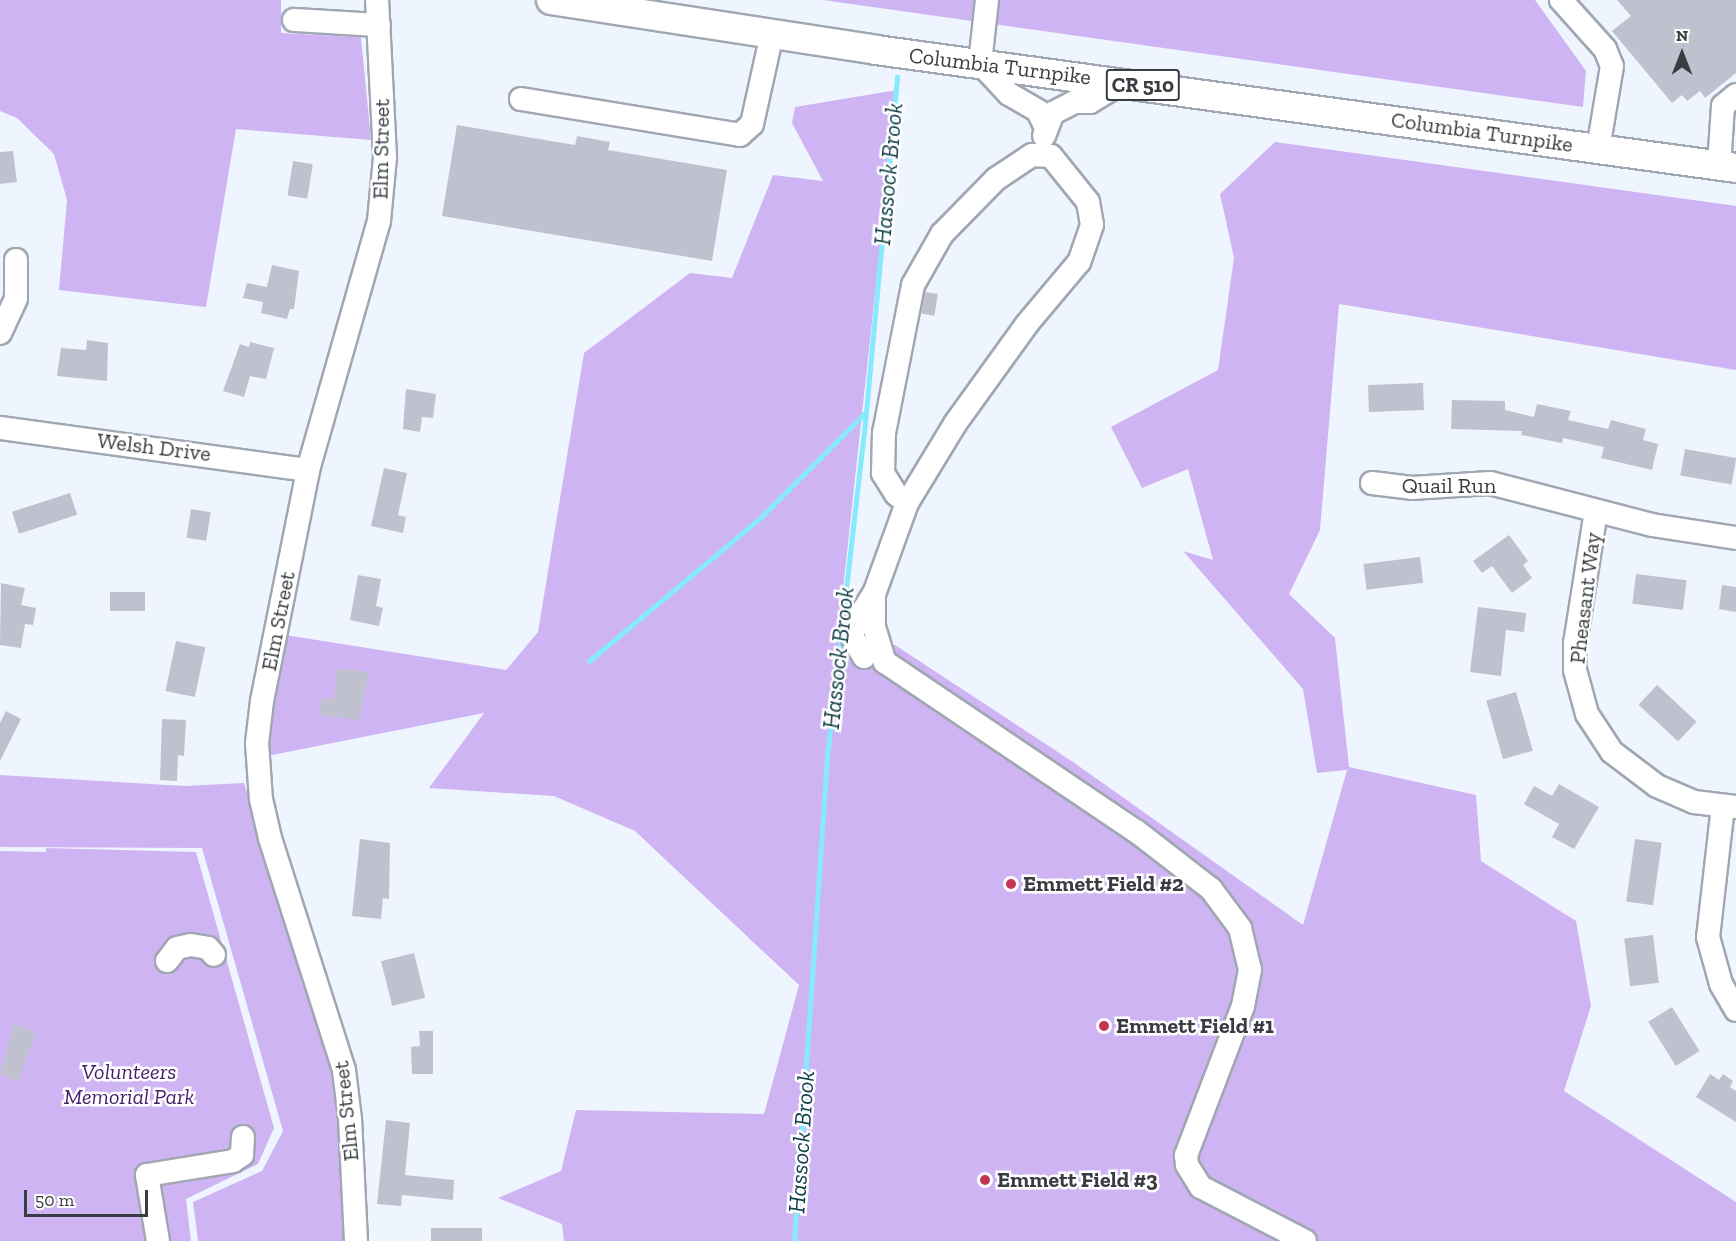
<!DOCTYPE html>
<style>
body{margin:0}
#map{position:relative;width:1736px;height:1241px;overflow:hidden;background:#eff5fe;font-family:"Zilla Slab",serif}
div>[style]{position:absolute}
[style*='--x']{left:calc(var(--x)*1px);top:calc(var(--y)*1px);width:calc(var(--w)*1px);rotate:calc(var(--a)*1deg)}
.green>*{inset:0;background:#cfb4f4}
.stream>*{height:5px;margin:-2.5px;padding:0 2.5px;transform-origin:2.5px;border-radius:2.5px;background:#86e9fd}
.building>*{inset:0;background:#c0c1ce;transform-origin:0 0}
.roads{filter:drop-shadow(2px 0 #a0a7b2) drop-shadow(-2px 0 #a0a7b2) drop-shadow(0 2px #a0a7b2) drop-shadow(0 -2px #a0a7b2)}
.minor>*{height:22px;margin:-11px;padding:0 11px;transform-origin:11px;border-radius:11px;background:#fff}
.major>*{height:28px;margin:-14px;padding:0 14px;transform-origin:14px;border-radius:14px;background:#fff}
.dots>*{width:16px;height:16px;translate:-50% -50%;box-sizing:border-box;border:3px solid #fff;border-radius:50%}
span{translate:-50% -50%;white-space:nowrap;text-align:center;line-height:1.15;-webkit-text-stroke:5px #fff;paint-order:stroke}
.shield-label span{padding:2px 4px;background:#fff;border:2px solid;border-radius:4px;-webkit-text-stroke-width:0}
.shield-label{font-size:21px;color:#393c41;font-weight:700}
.street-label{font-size:22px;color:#393c41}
.poi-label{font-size:22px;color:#393c41;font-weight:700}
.left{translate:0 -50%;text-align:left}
.park-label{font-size:22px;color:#451e6a;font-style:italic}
.water-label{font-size:24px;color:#103e47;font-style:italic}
.north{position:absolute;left:1652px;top:24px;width:60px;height:60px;-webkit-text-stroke:4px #fff;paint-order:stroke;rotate:0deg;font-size:16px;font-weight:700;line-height:24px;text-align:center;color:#393c41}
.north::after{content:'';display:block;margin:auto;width:21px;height:27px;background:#393c41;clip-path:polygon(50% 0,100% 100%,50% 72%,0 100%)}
.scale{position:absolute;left:24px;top:1190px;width:124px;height:27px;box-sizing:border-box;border:3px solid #393c41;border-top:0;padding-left:8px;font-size:18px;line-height:21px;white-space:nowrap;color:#393c41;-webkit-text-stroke:4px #fff;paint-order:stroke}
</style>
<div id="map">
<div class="green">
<div style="clip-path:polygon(0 0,281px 0,281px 33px,361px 37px,371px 140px,236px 129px,206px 307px,59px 290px,67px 200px,54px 154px,17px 118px,0 111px)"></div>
<div style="clip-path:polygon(823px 0,1535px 0,1586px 71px,1583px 107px)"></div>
<div style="clip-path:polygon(897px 90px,838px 636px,895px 645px,1073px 762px,1303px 925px,1347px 770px,1317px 773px,1303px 689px,1183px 551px,1213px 560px,1188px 469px,1142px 488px,1111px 427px,1218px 370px,1234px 258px,1220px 194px,1275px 142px,1736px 206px,1736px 370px,1339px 304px,1320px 530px,1289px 594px,1335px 638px,1349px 767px,1476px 795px,1481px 861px,1576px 921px,1591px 1006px,1564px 1091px,1736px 1202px,1736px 1241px,564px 1241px,562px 1224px,498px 1198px,561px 1171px,576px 1110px,764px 1114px,799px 985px,635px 831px,554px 796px,429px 788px,484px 713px,262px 757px,279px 634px,506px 670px,538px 632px,584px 353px,690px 273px,732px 278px,773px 175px,823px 181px,792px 123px,795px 107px)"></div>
<div style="clip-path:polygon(0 775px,184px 786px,244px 783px,353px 1122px,356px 1241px,198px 1241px,193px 1202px,262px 1171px,283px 1131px,202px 848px,0 847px)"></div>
<div style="clip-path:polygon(46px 848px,196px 852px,274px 1128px,258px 1164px,186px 1199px,191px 1241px,0 1241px,0 851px,46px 852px)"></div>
</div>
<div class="stream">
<div style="--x:589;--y:661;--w:224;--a:-39.9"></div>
<div style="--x:761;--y:517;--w:148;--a:-45"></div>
<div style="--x:794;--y:1241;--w:495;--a:-86.1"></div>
<div style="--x:828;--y:747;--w:337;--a:-83.5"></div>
<div style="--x:866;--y:412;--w:337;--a:-84.7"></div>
</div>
<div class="building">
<div style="clip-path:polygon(1617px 0,1736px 0,1736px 73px,1705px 98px,1700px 91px,1687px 101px,1682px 95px,1672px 103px,1612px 31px,1631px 16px)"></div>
<div style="clip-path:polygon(457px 125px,575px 145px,577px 136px,610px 142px,608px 150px,727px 170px,712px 261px,442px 216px)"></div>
<div style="clip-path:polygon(13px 151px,17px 182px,0 184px,0 152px)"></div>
<div style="left:293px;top:161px;width:20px;height:35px;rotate:9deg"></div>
<div style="clip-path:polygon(272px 265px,299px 271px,294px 309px,290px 309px,287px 319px,261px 313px,263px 302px,243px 298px,247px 283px,267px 287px)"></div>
<div style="left:925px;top:292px;width:13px;height:22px;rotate:9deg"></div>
<div style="clip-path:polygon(87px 340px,108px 343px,107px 381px,57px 376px,61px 348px,86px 350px)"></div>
<div style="clip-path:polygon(250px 342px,274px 348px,266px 379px,250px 376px,244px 397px,223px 391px,240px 344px,249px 347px)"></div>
<div style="left:1423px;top:383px;width:27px;height:55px;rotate:88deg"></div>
<div style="clip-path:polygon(406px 389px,436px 394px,433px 418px,422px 417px,420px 432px,403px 429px)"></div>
<div style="clip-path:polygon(1452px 400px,1505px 401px,1505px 410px,1534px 417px,1537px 404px,1571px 411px,1568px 420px,1608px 429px,1611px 420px,1646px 429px,1643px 440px,1658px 444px,1652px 470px,1601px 458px,1604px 447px,1563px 438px,1562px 443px,1521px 435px,1522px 431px,1451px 429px)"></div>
<div style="left:1685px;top:449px;width:52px;height:27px;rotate:10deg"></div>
<div style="clip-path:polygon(384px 468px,407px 473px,398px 515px,406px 517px,403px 533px,371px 526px)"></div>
<div style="left:70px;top:493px;width:23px;height:61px;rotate:72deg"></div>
<div style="left:191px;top:509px;width:20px;height:29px;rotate:9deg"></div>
<div style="clip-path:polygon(1509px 535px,1528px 561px,1523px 565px,1532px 578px,1512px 593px,1492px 566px,1482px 573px,1473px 561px)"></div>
<div style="left:1420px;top:557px;width:26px;height:57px;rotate:83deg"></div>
<div style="left:1636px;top:574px;width:51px;height:30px;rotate:7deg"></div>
<div style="clip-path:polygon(358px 575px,381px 579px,376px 606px,383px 608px,379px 626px,350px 620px)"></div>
<div style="clip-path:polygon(1px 583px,25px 588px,21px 605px,36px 608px,33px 625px,25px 624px,21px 648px,0 645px)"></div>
<div style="clip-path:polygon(1722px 585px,1736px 587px,1736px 612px,1719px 609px)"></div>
<div style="left:110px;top:592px;width:35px;height:19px"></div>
<div style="clip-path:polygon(1478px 607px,1526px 613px,1524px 632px,1506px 630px,1501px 676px,1470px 672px)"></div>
<div style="left:176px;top:641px;width:30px;height:51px;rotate:12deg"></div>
<div style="clip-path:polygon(337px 668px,369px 672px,359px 720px,320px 715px,322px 698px,334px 699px)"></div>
<div style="left:1657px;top:685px;width:54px;height:27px;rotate:43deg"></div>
<div style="left:1516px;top:692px;width:61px;height:31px;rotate:74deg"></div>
<div style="clip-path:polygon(6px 711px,21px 719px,0 761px,0 723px)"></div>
<div style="clip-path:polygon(162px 719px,186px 720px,184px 756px,178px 755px,177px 781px,160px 780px)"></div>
<div style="clip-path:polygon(1559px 784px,1599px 807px,1574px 849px,1552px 837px,1559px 824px,1524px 804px,1534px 786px,1552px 796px)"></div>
<div style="clip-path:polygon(360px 839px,390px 843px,389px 899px,383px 898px,381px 919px,352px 916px)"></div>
<div style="left:1635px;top:839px;width:27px;height:63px;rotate:8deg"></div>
<div style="left:1653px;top:935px;width:48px;height:29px;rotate:83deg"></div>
<div style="left:414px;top:953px;width:46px;height:34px;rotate:76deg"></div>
<div style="left:1672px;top:1007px;width:52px;height:28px;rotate:58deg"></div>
<div style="clip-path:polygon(14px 1024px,36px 1032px,18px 1081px,0 1074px)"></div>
<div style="clip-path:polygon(419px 1031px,433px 1031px,433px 1074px,412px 1074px,411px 1047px,420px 1046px)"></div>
<div style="clip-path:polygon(1710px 1074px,1719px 1080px,1723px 1074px,1733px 1081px,1730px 1087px,1736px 1091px,1736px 1122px,1696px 1097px)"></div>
<div style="clip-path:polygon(386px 1120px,410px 1123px,405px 1175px,454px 1180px,453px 1200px,402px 1195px,401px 1206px,377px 1204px)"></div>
<div style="left:482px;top:1228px;width:13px;height:51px;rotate:90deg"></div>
</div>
<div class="roads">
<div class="minor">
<div style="--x:987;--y:0;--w:63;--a:96.3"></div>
<div style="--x:980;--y:63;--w:42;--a:46.9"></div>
<div style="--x:1009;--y:94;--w:34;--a:30"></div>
<div style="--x:1038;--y:111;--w:17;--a:65"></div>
<div style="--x:1561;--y:0;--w:66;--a:48.1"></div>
<div style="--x:1605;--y:49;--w:18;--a:68"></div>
<div style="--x:1612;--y:66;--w:84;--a:99.6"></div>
<div style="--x:294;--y:20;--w:85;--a:3.4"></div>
<div style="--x:521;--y:99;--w:222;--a:9.3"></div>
<div style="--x:740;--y:135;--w:16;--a:-43"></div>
<div style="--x:752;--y:124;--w:92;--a:-77.5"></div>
<div style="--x:1044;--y:136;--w:25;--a:-69"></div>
<div style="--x:1053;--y:113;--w:25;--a:-27"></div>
<div style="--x:1075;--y:102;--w:15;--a:0"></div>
<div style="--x:1090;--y:102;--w:39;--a:-31"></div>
<div style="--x:1719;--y:166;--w:60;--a:-86.2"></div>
<div style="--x:1723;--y:106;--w:17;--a:-40"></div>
<div style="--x:0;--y:333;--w:38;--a:-65"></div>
<div style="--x:16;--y:298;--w:38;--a:-90"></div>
<div style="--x:0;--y:428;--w:311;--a:7.8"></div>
<div style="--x:1372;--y:483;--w:40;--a:7.1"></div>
<div style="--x:1412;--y:488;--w:78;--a:-3.7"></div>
<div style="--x:1490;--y:483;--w:167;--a:14.5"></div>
<div style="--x:1652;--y:525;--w:85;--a:8.8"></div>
<div style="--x:907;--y:503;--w:14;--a:-141"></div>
<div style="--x:896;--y:494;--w:25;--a:-122"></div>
<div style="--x:883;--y:473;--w:40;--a:-88.6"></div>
<div style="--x:884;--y:433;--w:151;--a:-78.9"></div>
<div style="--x:913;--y:285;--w:59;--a:-60.4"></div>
<div style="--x:942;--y:234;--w:77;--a:-45.5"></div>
<div style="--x:996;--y:179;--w:43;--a:-33.7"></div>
<div style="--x:1032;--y:155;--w:19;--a:3"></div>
<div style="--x:1051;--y:156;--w:59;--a:51.2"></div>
<div style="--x:1088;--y:202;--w:23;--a:80"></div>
<div style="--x:1092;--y:225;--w:39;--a:109"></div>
<div style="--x:1079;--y:262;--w:81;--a:130"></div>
<div style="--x:1027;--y:324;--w:123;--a:125.8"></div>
<div style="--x:955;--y:424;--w:92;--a:121.3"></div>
<div style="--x:907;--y:503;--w:97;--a:109.9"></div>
<div style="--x:874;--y:594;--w:33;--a:90"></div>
<div style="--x:874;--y:627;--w:37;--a:73"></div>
<div style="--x:885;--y:662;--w:303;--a:34"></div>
<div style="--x:1136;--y:831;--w:95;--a:37.7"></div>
<div style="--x:1211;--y:889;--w:49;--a:53.4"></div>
<div style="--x:1240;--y:928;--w:43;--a:76.6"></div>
<div style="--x:1250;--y:970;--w:37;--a:101"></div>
<div style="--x:1243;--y:1006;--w:160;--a:110.9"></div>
<div style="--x:1186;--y:1155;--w:10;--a:84"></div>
<div style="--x:1187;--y:1165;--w:26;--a:58"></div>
<div style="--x:1201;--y:1187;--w:117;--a:27.4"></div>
<div style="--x:1596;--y:511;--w:134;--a:99"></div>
<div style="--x:1575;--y:643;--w:27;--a:90"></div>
<div style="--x:1575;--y:670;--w:46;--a:74.7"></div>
<div style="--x:1587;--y:714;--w:45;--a:56.7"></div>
<div style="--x:1612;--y:752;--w:56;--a:37.1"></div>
<div style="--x:1657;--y:786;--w:40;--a:23.4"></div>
<div style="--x:1694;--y:802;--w:42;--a:6.8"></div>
<div style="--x:864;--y:657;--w:22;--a:-120"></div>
<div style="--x:853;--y:638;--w:11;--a:-90"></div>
<div style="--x:853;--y:627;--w:39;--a:-58"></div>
<div style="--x:1723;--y:806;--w:132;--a:96.5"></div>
<div style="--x:1708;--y:937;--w:49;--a:74.5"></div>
<div style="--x:1721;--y:984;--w:30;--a:60"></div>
<div style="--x:167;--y:961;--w:16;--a:-52"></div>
<div style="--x:177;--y:948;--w:14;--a:-12"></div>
<div style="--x:191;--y:945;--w:17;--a:10"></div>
<div style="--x:208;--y:948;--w:9;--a:49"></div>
<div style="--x:158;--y:1241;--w:67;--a:-99.5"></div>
<div style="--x:147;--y:1175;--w:87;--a:-9.2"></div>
<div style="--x:233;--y:1161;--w:11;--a:-34"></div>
<div style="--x:242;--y:1155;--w:18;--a:-87"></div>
<div style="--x:356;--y:1241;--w:122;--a:-92.8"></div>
<div style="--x:350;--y:1119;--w:49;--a:-97"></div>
<div style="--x:344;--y:1070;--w:244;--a:-107.7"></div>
<div style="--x:270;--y:838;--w:39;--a:-103"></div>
<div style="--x:261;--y:800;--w:57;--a:-94"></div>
<div style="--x:257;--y:743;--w:42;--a:-83.2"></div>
<div style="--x:262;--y:701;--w:236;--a:-78.7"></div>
<div style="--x:308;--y:470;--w:259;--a:-74.1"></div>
<div style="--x:379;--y:221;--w:64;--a:-84.6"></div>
<div style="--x:385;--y:157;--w:157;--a:-92.9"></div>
</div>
<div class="major">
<div style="--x:551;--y:0;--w:329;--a:8.7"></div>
<div style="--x:876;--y:50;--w:868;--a:7.81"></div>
</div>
</div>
<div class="dots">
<div style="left:1011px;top:884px;background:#c43456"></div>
<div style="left:1104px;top:1026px;background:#c43456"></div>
<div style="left:985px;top:1180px;background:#c43456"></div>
</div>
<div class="shield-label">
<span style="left:1143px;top:85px">CR 510</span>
</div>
<div class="street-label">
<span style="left:1000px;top:66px;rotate:7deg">Columbia Turnpike</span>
<span style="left:1482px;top:132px;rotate:8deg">Columbia Turnpike</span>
<span style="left:381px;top:149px;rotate:-89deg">Elm Street</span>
<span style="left:154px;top:447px;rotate:7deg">Welsh Drive</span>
<span style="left:1449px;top:486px">Quail Run</span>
<span style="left:1585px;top:598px;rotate:-83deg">Pheasant Way</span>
<span style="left:278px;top:621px;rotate:-79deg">Elm Street</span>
<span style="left:346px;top:1111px;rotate:-96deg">Elm Street</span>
</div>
<div class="poi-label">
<span class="left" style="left:1023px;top:884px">Emmett Field #2</span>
<span class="left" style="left:1116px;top:1026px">Emmett Field #1</span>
<span class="left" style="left:997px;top:1180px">Emmett Field #3</span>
</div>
<div class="park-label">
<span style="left:129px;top:1084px">Volunteers<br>Memorial Park</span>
</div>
<div class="water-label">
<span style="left:888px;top:174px;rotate:-85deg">Hassock Brook</span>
<span style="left:838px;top:658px;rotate:-84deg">Hassock Brook</span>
<span style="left:801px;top:1142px;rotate:-86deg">Hassock Brook</span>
</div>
<div class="north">N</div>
<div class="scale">50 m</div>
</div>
